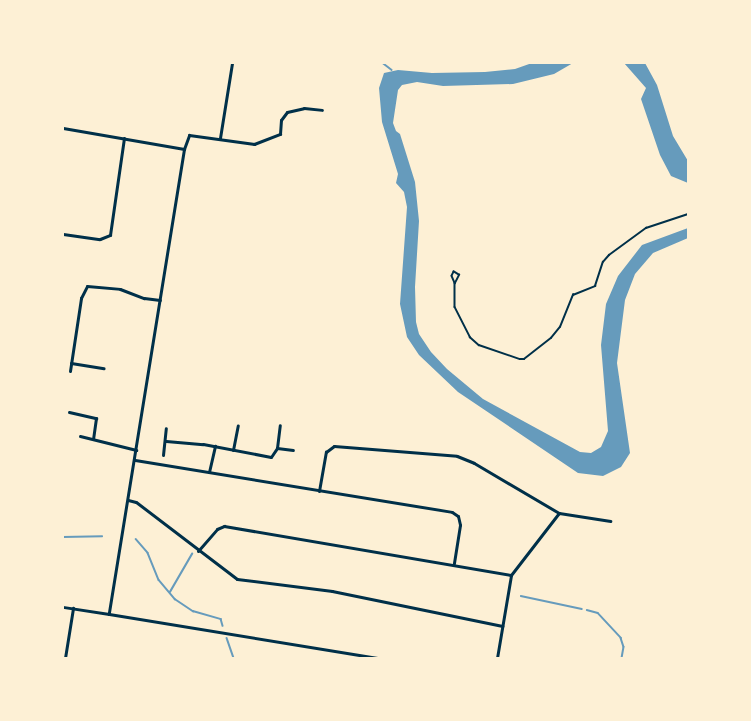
<!DOCTYPE html>
<style>
body{margin:0}
#map{position:relative;width:751px;height:721px;overflow:hidden;background:#fdf0d5;font-family:Commissioner,sans-serif}
div>[style]{position:absolute}
[style*='--x']{left:calc(var(--x)*1px);top:calc(var(--y)*1px);width:calc(var(--w)*1px);rotate:calc(var(--a)*1deg)}
.water>*{inset:0;background:#669bbc}
.stream>*{height:1.5px;margin:-0.75px;padding:0 0.75px;transform-origin:0.75px;border-radius:0.75px;background:#669bbc}
.path>*{height:1.5px;margin:-0.75px;padding:0 0.75px;transform-origin:0.75px;border-radius:0.75px;background:#003049}
.minor>*{height:3px;margin:-1.5px;padding:0 1.5px;transform-origin:1.5px;border-radius:1.5px;background:#003049}
.tertiary>*{height:3px;margin:-1.5px;padding:0 1.5px;transform-origin:1.5px;border-radius:1.5px;background:#003049}
span{translate:-50% -50%;white-space:nowrap;text-align:center;line-height:1.15;-webkit-text-stroke:5px #fdf0d5;paint-order:stroke}
.frame{position:absolute;inset:0;border:64px solid #fdf0d5;pointer-events:none}
</style>
<div id="map">
<div class="water">
<div style="clip-path:polygon(532px 63px,573px 63px,554px 74px,513px 84px,443px 86px,417px 82px,402px 85px,398px 90px,393px 123px,396px 131px,400px 134px,415px 182px,419px 221px,415px 287px,416px 322px,419px 334px,431px 352px,447px 369px,483px 399px,580px 452px,591px 453px,601px 447px,608px 431px,601px 345px,606px 304px,618px 276px,642px 245px,688px 228px,688px 238px,653px 253px,635px 274px,625px 300px,617px 363px,630px 453px,621px 467px,603px 476px,578px 473px,458px 392px,419px 355px,407px 337px,400px 304px,407px 207px,404px 192px,396px 183px,398px 174px,382px 122px,379px 88px,384px 73px,398px 70px,432px 73px,485px 72px,515px 69px)"></div>
<div style="clip-path:polygon(624px 63px,645px 63px,657px 85px,673px 136px,688px 161px,688px 183px,671px 176px,660px 155px,641px 99px,646px 88px)"></div>
</div>
<div class="stream">
<div style="--x:383;--y:63;--w:11;--a:38"></div>
<div style="--x:63;--y:537;--w:39;--a:-1"></div>
<div style="--x:136;--y:539;--w:18;--a:49"></div>
<div style="--x:148;--y:553;--w:29;--a:68"></div>
<div style="--x:159;--y:580;--w:25;--a:50"></div>
<div style="--x:175;--y:599;--w:22;--a:34"></div>
<div style="--x:193;--y:611;--w:29;--a:16"></div>
<div style="--x:221;--y:619;--w:7;--a:74"></div>
<div style="--x:170;--y:592;--w:44;--a:-59.9"></div>
<div style="--x:521;--y:596;--w:62;--a:12"></div>
<div style="--x:587;--y:610;--w:11;--a:15"></div>
<div style="--x:598;--y:613;--w:34;--a:47"></div>
<div style="--x:621;--y:638;--w:9;--a:72"></div>
<div style="--x:624;--y:647;--w:11;--a:100"></div>
<div style="--x:227;--y:638;--w:21;--a:71"></div>
</div>
<div class="path">
<div style="--x:455;--y:283;--w:9;--a:-63"></div>
<div style="--x:459;--y:275;--w:6;--a:-149"></div>
<div style="--x:454;--y:272;--w:4;--a:117"></div>
<div style="--x:452;--y:276;--w:8;--a:67"></div>
<div style="--x:455;--y:283;--w:24;--a:90"></div>
<div style="--x:455;--y:307;--w:34;--a:63"></div>
<div style="--x:470;--y:337;--w:12;--a:42"></div>
<div style="--x:479;--y:345;--w:43;--a:18.9"></div>
<div style="--x:520;--y:359;--w:4;--a:0"></div>
<div style="--x:524;--y:359;--w:34;--a:-38"></div>
<div style="--x:551;--y:338;--w:14;--a:-51"></div>
<div style="--x:560;--y:327;--w:35;--a:-68"></div>
<div style="--x:573;--y:295;--w:24;--a:-22"></div>
<div style="--x:595;--y:286;--w:25;--a:-72"></div>
<div style="--x:603;--y:262;--w:9;--a:-49"></div>
<div style="--x:609;--y:255;--w:46;--a:-36.1"></div>
<div style="--x:646;--y:228;--w:44;--a:-18.4"></div>
</div>
<div class="minor">
<div style="--x:220;--y:138;--w:76;--a:-80.9"></div>
<div style="--x:184;--y:149;--w:15;--a:-70"></div>
<div style="--x:189;--y:135;--w:66;--a:7.9"></div>
<div style="--x:254;--y:144;--w:28;--a:-21"></div>
<div style="--x:280;--y:134;--w:14;--a:-86"></div>
<div style="--x:281;--y:120;--w:10;--a:-53"></div>
<div style="--x:287;--y:112;--w:17;--a:-13"></div>
<div style="--x:304;--y:108;--w:18;--a:6"></div>
<div style="--x:63;--y:234;--w:37;--a:8"></div>
<div style="--x:100;--y:239;--w:11;--a:-22"></div>
<div style="--x:110;--y:235;--w:98;--a:-81.8"></div>
<div style="--x:71;--y:363;--w:33;--a:9"></div>
<div style="--x:70;--y:371;--w:74;--a:-81.4"></div>
<div style="--x:81;--y:298;--w:13;--a:-63"></div>
<div style="--x:87;--y:286;--w:33;--a:5"></div>
<div style="--x:120;--y:289;--w:26;--a:21"></div>
<div style="--x:144;--y:298;--w:16;--a:7"></div>
<div style="--x:69;--y:412;--w:28;--a:13"></div>
<div style="--x:96;--y:418;--w:21;--a:98"></div>
<div style="--x:80;--y:436;--w:58;--a:14"></div>
<div style="--x:166;--y:441;--w:37;--a:5"></div>
<div style="--x:203;--y:444;--w:69;--a:10.8"></div>
<div style="--x:271;--y:457;--w:11;--a:-56"></div>
<div style="--x:277;--y:448;--w:23;--a:-83"></div>
<div style="--x:277;--y:448;--w:16;--a:7"></div>
<div style="--x:233;--y:450;--w:25;--a:-79"></div>
<div style="--x:163;--y:455;--w:27;--a:-84"></div>
<div style="--x:135;--y:460;--w:321;--a:9.3"></div>
<div style="--x:452;--y:512;--w:7;--a:34"></div>
<div style="--x:458;--y:516;--w:9;--a:77"></div>
<div style="--x:460;--y:525;--w:39;--a:99"></div>
<div style="--x:209;--y:472;--w:27;--a:-77"></div>
<div style="--x:319;--y:491;--w:40;--a:-80"></div>
<div style="--x:326;--y:452;--w:10;--a:-37"></div>
<div style="--x:334;--y:446;--w:123;--a:4.6"></div>
<div style="--x:457;--y:456;--w:18;--a:22"></div>
<div style="--x:474;--y:463;--w:99;--a:30.5"></div>
<div style="--x:559;--y:513;--w:52;--a:8.9"></div>
<div style="--x:128;--y:500;--w:8;--a:14"></div>
<div style="--x:136;--y:502;--w:127;--a:37.3"></div>
<div style="--x:237;--y:579;--w:96;--a:7.2"></div>
<div style="--x:332;--y:591;--w:174;--a:11.6"></div>
<div style="--x:198;--y:551;--w:29;--a:-49"></div>
<div style="--x:217;--y:529;--w:8;--a:-23"></div>
<div style="--x:224;--y:526;--w:291;--a:9.7"></div>
<div style="--x:109;--y:614;--w:272;--a:9.3"></div>
<div style="--x:65;--y:658;--w:51;--a:-80.9"></div>
<div style="--x:497;--y:658;--w:84;--a:-80.4"></div>
<div style="--x:511;--y:575;--w:78;--a:-52.3"></div>
</div>
<div class="tertiary">
<div style="--x:63;--y:128;--w:123;--a:9.8"></div>
<div style="--x:184;--y:149;--w:471;--a:99.2"></div>
<div style="--x:109;--y:614;--w:47;--a:-171.3"></div>
</div>
<div class="frame"></div>
</div>
